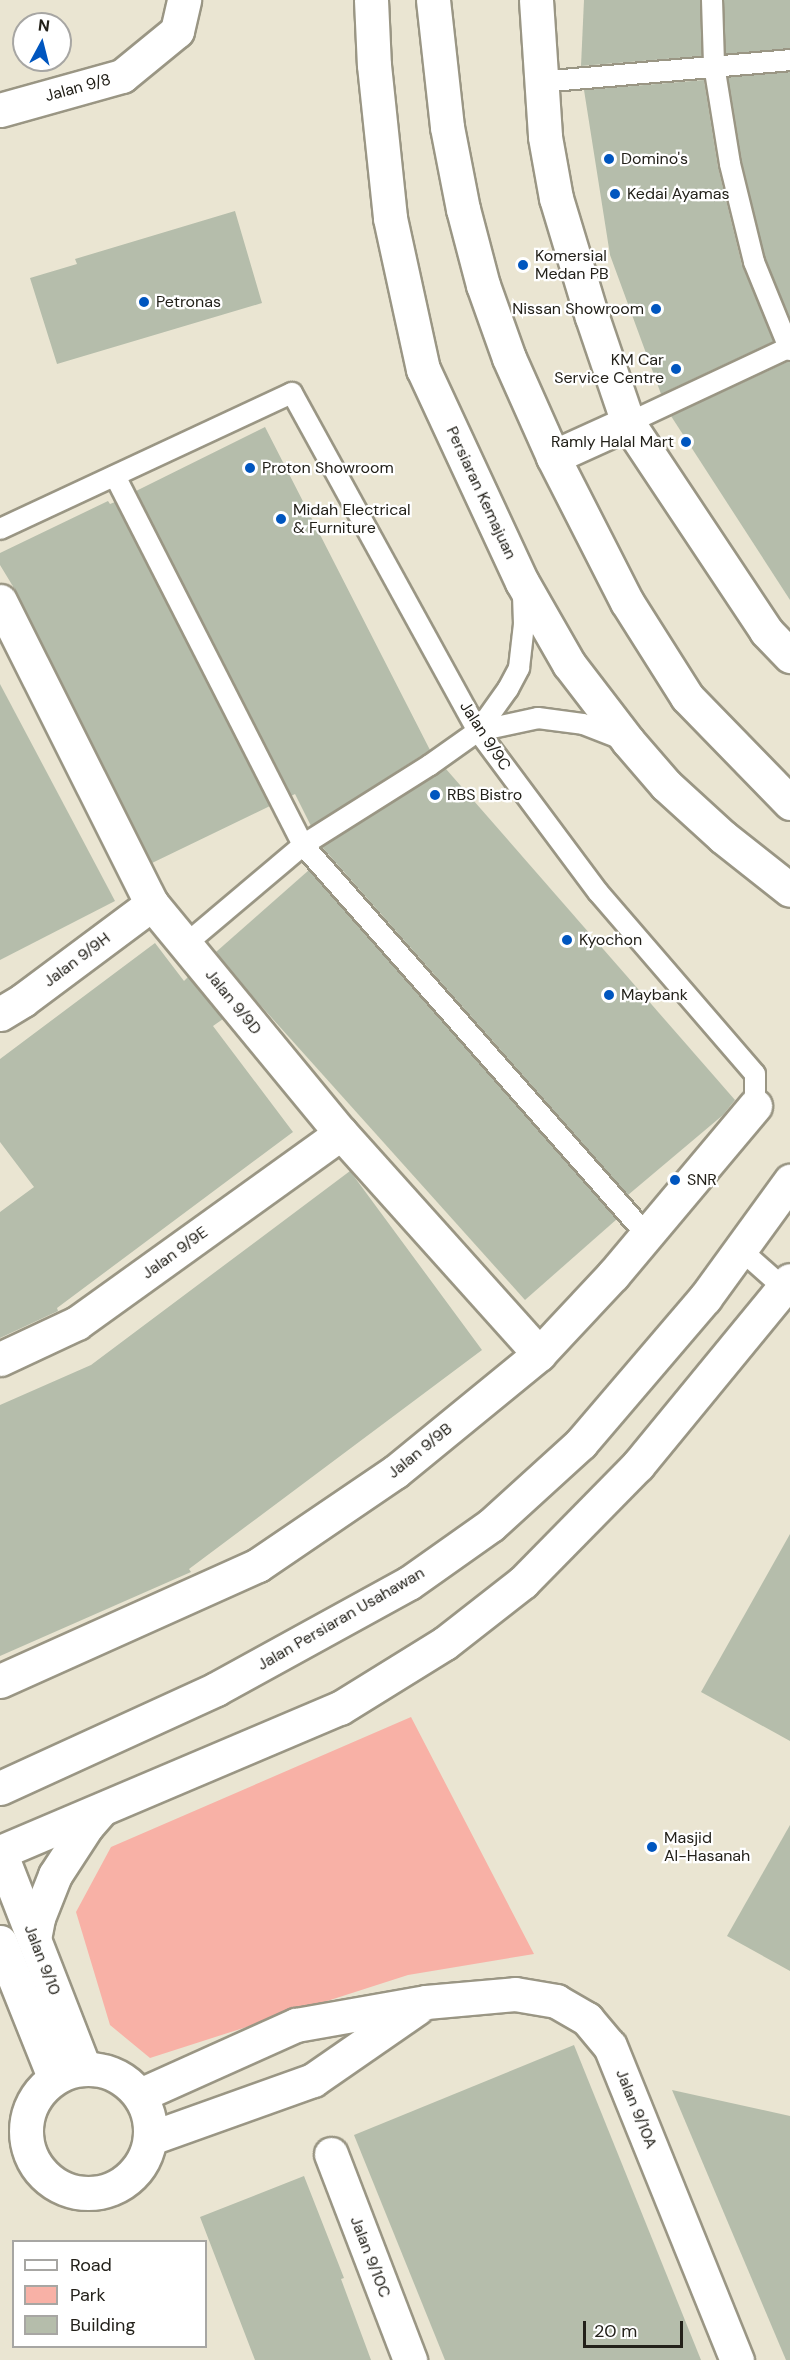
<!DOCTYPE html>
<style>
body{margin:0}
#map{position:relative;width:790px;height:2360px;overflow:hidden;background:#eae5d2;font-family:"DM Sans",sans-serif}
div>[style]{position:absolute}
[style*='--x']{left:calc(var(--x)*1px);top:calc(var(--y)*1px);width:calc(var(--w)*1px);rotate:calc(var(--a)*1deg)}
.green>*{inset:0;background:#f8b1a6}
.building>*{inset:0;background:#b5bdab;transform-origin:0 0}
.roads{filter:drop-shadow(2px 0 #9a9684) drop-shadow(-2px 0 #9a9684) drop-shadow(0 2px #9a9684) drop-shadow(0 -2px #9a9684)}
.service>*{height:20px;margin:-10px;padding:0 10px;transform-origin:10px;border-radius:10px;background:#fff}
.minor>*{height:33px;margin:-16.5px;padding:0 16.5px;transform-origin:16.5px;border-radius:16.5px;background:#fff}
.minor>.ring{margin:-16.5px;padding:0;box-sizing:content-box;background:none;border:33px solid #fff;border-radius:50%}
.tertiary>*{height:33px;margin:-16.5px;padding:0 16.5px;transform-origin:16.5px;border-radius:16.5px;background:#fff}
.secondary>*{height:33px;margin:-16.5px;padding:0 16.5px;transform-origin:16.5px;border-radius:16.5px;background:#fff}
.dots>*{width:16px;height:16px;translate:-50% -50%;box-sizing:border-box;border:3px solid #fff;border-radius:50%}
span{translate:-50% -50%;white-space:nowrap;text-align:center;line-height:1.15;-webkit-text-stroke:4.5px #fff;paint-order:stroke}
.street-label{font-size:16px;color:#23211a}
.poi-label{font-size:16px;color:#23211a}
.left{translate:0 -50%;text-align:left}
.right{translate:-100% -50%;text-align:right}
.legend{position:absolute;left:12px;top:2240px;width:195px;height:108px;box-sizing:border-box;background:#fff;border:2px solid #a7a6a3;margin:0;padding:8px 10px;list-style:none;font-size:18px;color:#23211a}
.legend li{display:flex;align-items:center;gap:12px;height:30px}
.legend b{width:30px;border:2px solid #a7a6a3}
.north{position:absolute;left:12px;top:12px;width:60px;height:60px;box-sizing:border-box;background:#fff;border:2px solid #a7a6a3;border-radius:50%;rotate:7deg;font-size:16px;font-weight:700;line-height:24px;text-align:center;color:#23211a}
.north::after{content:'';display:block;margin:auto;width:21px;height:27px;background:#0056bf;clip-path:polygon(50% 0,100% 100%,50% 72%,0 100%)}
.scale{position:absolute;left:583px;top:2321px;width:100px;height:27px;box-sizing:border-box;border:3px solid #23211a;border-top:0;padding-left:8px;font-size:18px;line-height:21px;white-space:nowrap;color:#23211a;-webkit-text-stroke:4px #fff;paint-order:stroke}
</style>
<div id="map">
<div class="green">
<div style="clip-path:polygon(411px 1717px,534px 1954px,408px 1975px,150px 2058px,110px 2025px,76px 1912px,111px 1847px)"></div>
</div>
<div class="building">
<div style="clip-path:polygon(584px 0,700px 0,702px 56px,581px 66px)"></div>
<div style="left:724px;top:0;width:66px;height:54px"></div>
<div style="clip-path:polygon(790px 72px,790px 318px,765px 258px,742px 162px,728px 77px)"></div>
<div style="clip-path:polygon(704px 80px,718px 167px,742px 265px,774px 341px,661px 394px,610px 255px,584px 90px)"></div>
<div style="clip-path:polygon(235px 211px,262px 303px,57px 364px,30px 278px,77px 264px,75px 259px)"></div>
<div style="clip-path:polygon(787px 362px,790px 362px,790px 600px,671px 416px)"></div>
<div style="clip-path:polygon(265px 427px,430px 750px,311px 826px,295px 794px,291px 796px,136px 491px)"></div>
<div style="clip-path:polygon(108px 501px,110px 504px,115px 502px,270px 806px,152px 863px,17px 593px,0 565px,0 553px)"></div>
<div style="clip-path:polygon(0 684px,115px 901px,0 960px)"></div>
<div style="clip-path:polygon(446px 769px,735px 1100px,723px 1115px,628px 1195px,322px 847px)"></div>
<div style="clip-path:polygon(309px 870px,617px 1219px,525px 1300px,253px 997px,216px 952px)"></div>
<div style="clip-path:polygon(155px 943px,184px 981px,188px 977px,223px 1019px,213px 1026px,293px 1132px,57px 1308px,58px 1311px,0 1338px,0 1212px,34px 1187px,0 1142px,0 1059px)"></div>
<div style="clip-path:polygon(350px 1171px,482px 1350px,189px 1569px,191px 1572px,0 1656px,0 1405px,91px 1365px)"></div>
<div style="clip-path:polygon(790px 1534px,790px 1741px,701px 1692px)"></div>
<div style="clip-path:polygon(790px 1825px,790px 1971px,727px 1936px)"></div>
<div style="clip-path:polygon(574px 2045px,701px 2360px,445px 2360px,354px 2135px)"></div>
<div style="clip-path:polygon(672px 2090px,790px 2116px,790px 2360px,786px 2360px)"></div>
<div style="clip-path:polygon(304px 2176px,344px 2278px,341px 2279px,371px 2360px,255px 2360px,200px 2217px)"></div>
</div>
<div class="roads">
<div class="service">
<div style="--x:712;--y:0;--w:65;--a:88.2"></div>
<div style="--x:714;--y:65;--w:100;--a:80.8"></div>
<div style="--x:730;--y:164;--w:101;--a:76.2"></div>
<div style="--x:754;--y:262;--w:95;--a:67.8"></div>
<div style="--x:540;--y:82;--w:251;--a:-5"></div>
<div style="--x:628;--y:423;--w:179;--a:-25.1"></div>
<div style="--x:115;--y:476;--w:414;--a:63"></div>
<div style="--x:303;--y:845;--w:519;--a:48.6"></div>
<div style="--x:0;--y:529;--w:322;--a:-25"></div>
<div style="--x:292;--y:393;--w:386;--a:61.2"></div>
<div style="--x:478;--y:731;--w:201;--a:53.3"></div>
<div style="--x:598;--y:892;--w:240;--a:49.2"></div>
<div style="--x:755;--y:1074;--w:32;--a:90"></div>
<div style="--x:478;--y:731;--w:61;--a:-12.2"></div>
<div style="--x:538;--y:718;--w:45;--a:7.6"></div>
<div style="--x:583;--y:724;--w:42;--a:21"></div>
<div style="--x:186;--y:944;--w:153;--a:-40.2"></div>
<div style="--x:303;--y:845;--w:150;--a:-32.2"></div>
<div style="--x:430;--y:765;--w:59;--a:-35.3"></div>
<div style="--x:478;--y:731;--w:52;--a:-54.5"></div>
<div style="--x:508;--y:689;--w:24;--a:-62"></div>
<div style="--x:519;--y:668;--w:44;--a:-83.5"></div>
<div style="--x:524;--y:624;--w:31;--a:-92"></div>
<div style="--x:741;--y:1250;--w:57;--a:41.5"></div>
</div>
<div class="minor">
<div style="--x:536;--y:0;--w:137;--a:86.2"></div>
<div style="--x:545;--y:137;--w:62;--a:79.8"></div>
<div style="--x:556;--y:198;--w:124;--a:73.2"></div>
<div style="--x:592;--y:317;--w:112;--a:71.2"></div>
<div style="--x:628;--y:423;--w:250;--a:56.4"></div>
<div style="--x:766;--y:631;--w:35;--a:46"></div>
<div style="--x:0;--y:110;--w:127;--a:-15.6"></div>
<div style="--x:122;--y:76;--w:71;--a:-39.3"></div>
<div style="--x:177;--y:31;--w:32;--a:-77"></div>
<div style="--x:553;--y:457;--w:82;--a:-24.4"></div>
<div style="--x:0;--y:601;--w:339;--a:63.4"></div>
<div style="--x:152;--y:904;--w:297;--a:50.5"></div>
<div style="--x:341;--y:1133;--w:297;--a:48.1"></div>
<div style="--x:0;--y:1014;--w:27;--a:-31"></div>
<div style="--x:23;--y:1000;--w:161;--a:-36.7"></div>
<div style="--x:0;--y:1359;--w:85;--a:-25.1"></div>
<div style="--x:77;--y:1323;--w:325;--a:-35.7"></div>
<div style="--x:0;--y:1681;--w:283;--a:-24.2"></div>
<div style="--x:258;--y:1565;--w:166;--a:-34.2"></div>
<div style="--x:395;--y:1472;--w:186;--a:-39.3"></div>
<div style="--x:539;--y:1354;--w:108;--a:-46.9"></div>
<div style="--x:613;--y:1275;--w:221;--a:-50"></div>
<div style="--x:0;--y:1852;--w:232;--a:68.7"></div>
<div style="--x:0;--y:1942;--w:145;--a:68.2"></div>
<div class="ring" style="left:26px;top:2069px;width:91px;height:91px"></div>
<div style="--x:140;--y:2095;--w:171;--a:-24.2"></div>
<div style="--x:296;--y:2025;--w:132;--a:-10"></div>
<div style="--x:426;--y:2002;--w:89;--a:-5.1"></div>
<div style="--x:515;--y:1994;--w:42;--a:9.7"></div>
<div style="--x:556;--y:2001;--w:36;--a:30"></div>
<div style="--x:587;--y:2019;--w:35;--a:50"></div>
<div style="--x:610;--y:2046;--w:339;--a:68"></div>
<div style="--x:151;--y:2138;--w:172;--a:-19.7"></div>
<div style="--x:313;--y:2080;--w:126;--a:-34.7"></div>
<div style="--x:331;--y:2154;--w:221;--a:69"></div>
</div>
<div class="tertiary">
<div style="--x:0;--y:1788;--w:238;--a:-24.6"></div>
<div style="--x:216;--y:1689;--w:220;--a:-28.8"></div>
<div style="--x:409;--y:1583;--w:100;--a:-35.3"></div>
<div style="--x:491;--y:1525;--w:122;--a:-42.3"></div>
<div style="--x:581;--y:1443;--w:191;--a:-49.5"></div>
<div style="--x:705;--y:1298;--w:145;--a:-54"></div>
<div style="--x:0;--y:1852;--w:369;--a:-23"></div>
<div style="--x:340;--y:1708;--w:123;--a:-31.8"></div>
<div style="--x:445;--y:1643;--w:99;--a:-38"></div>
<div style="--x:523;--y:1582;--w:164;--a:-45.5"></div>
<div style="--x:638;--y:1465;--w:239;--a:-50.6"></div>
<div style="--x:34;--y:1939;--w:21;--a:-79"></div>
<div style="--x:38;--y:1918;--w:46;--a:-68.4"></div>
<div style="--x:55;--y:1875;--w:59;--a:-56.9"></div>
<div style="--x:87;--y:1826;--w:21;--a:-49"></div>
<div style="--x:0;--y:1947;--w:4;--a:45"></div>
</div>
<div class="secondary">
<div style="--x:371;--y:0;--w:65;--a:87.4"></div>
<div style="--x:374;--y:65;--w:154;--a:84"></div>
<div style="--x:390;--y:218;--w:155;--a:77.7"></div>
<div style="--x:423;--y:369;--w:235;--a:65.1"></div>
<div style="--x:522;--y:582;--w:95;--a:60.2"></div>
<div style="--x:569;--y:664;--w:97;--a:52.5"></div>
<div style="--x:628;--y:741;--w:58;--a:49.2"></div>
<div style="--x:666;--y:785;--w:77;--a:42.4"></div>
<div style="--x:723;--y:837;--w:85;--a:38.3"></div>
<div style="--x:433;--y:0;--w:128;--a:83.7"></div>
<div style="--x:447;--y:127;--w:84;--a:79"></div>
<div style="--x:463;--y:209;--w:79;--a:75.3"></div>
<div style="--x:483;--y:285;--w:77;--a:70.4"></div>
<div style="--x:509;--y:358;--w:108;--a:66"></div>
<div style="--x:553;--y:457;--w:163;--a:63"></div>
<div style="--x:627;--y:602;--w:112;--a:57.7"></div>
<div style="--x:687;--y:697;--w:148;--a:45.8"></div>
</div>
</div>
<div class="dots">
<div style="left:609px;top:159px;background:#0056bf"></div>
<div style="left:615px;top:194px;background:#0056bf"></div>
<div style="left:523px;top:265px;background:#0056bf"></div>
<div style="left:144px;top:302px;background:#0056bf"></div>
<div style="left:656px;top:309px;background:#0056bf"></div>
<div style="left:676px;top:369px;background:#0056bf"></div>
<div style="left:686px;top:442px;background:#0056bf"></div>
<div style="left:250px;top:468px;background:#0056bf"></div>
<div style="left:281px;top:519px;background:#0056bf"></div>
<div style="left:435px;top:795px;background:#0056bf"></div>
<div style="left:567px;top:940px;background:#0056bf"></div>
<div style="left:609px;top:995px;background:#0056bf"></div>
<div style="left:675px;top:1180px;background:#0056bf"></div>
<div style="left:652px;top:1847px;background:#0056bf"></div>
</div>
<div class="street-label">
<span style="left:78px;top:88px;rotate:-15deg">Jalan 9/8</span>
<span style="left:481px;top:493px;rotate:65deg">Persiaran Kemajuan</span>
<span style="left:485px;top:736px;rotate:57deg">Jalan 9/9C</span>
<span style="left:77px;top:960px;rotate:-37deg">Jalan 9/9H</span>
<span style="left:233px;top:1002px;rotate:51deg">Jalan 9/9D</span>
<span style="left:175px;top:1253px;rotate:-36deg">Jalan 9/9E</span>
<span style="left:420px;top:1451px;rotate:-39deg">Jalan 9/9B</span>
<span style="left:341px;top:1619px;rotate:-30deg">Jalan Persiaran Usahawan</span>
<span style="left:42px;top:1960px;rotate:69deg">Jalan 9/10</span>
<span style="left:636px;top:2109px;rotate:68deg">Jalan 9/10A</span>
<span style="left:370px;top:2257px;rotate:69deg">Jalan 9/10C</span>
</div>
<div class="poi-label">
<span class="left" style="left:621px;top:159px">Domino's</span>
<span class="left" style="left:627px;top:194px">Kedai Ayamas</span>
<span class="left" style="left:535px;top:265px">Komersial<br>Medan PB</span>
<span class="left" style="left:156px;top:302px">Petronas</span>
<span class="right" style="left:644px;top:309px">Nissan Showroom</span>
<span class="right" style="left:664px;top:369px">KM Car<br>Service Centre</span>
<span class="right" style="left:674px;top:442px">Ramly Halal Mart</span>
<span class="left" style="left:262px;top:468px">Proton Showroom</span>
<span class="left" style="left:293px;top:519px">Midah Electrical<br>&amp; Furniture</span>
<span class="left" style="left:447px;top:795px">RBS Bistro</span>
<span class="left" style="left:579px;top:940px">Kyochon</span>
<span class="left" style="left:621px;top:995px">Maybank</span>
<span class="left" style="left:687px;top:1180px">SNR</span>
<span class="left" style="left:664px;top:1847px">Masjid<br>Al-Hasanah</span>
</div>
<ul class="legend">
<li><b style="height:8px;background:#fff"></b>Road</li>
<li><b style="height:16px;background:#f8b1a6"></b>Park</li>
<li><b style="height:16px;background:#b5bdab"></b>Building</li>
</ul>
<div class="north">N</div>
<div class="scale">20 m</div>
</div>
